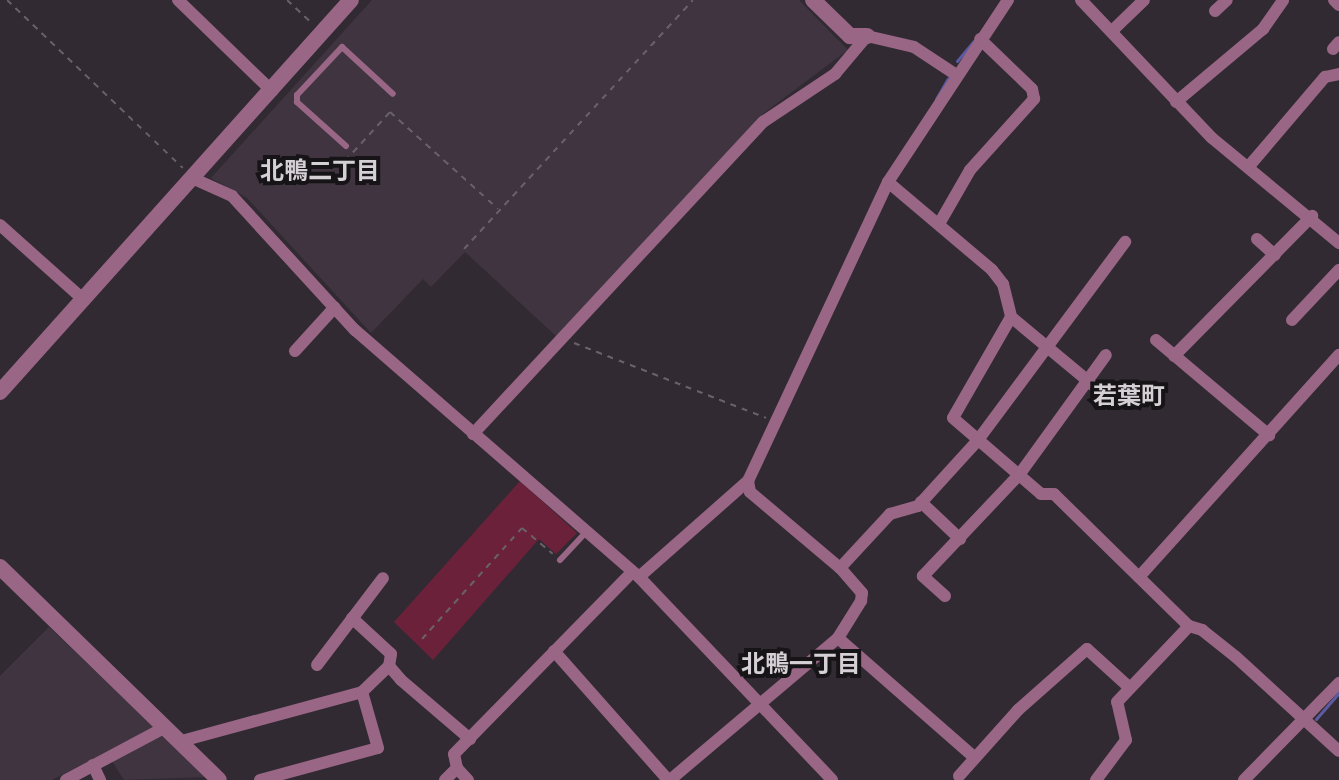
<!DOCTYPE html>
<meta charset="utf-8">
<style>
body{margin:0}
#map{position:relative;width:1339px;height:780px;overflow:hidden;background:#312a32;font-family:"Public Sans","Noto Sans JP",sans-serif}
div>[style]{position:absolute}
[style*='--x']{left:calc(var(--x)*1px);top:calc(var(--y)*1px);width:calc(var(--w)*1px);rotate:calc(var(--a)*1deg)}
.built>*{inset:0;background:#3f3440}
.green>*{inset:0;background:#6c213a}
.stream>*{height:3px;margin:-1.5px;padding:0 1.5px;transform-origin:1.5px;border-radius:1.5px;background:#5a5ba3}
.path>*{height:2px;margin-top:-1px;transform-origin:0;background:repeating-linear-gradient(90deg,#686168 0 6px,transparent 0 12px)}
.service>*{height:6px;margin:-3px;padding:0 3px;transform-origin:3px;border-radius:3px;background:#996685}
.minor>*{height:12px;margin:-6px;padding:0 6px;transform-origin:6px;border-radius:6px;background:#996685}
.tertiary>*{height:16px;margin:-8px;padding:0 8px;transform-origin:8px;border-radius:8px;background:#996685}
span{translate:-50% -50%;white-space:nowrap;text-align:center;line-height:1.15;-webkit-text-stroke:8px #171417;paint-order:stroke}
.neighbourhood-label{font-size:24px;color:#d5d0d5;font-weight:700}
</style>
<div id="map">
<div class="built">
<div style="clip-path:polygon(372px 0,799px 0,848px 50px,764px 113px,557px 337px,465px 252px,431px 287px,423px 279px,371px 333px,247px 198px,211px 178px)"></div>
<div style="clip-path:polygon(49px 627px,154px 727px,52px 780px,0 780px,0 676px)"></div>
<div style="clip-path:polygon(160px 734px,206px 777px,124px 780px,111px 760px)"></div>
</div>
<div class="green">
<div style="clip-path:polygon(520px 481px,577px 533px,556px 554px,539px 539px,433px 660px,394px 622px)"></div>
</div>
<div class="stream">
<div style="--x:957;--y:61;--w:26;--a:-50"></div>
<div style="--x:936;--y:99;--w:24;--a:-60"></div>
<div style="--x:1316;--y:719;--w:35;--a:-49"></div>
</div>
<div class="path">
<div style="--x:7;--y:0;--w:243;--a:43.7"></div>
<div style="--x:287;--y:0;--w:33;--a:43"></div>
<div style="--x:345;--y:161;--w:67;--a:-47.4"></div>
<div style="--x:390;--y:112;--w:145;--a:41.9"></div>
<div style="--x:464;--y:249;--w:338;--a:-47.4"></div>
<div style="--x:574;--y:343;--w:206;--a:21.3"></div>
<div style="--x:422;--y:639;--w:149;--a:-48"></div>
<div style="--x:522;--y:528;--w:40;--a:40"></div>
</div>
<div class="service">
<div style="--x:346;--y:146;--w:66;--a:-138.1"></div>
<div style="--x:297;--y:102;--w:7;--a:-90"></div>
<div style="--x:297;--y:95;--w:66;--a:-46.8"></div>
<div style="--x:342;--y:47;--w:69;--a:42.7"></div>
<div style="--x:560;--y:560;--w:37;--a:-47"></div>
</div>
<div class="minor">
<div style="--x:178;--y:0;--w:131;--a:44.1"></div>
<div style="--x:1081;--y:0;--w:190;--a:46.5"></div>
<div style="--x:1212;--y:138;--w:165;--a:39.6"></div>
<div style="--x:1334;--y:0;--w:7;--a:45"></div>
<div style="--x:1215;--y:11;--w:16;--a:-43"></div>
<div style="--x:1113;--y:30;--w:43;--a:-44.1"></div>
<div style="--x:1333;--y:49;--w:9;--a:-49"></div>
<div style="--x:1176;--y:102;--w:114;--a:-40"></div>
<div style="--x:1263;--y:29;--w:35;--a:-55"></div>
<div style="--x:1250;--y:165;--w:116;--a:-49.6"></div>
<div style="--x:1325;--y:77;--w:14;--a:-12"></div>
<div style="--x:192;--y:178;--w:44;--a:24.2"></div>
<div style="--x:232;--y:196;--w:182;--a:47.5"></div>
<div style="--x:355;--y:330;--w:376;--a:41"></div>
<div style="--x:639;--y:577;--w:280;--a:46.4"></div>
<div style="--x:888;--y:182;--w:136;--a:40.2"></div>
<div style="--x:992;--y:270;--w:18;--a:52"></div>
<div style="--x:1003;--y:284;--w:34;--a:76"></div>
<div style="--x:1011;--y:317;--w:116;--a:39.7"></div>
<div style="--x:939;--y:224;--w:62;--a:-60.1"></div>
<div style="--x:970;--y:170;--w:96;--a:-48"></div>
<div style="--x:1034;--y:99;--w:10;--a:-101"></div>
<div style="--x:1032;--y:89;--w:72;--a:-136.1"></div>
<div style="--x:0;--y:225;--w:113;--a:41.8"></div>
<div style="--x:1257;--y:239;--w:24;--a:42"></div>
<div style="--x:1011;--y:317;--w:116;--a:119.9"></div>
<div style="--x:953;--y:418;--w:116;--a:40.8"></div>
<div style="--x:1041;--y:494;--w:13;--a:0"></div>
<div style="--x:1054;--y:494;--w:189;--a:44.4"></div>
<div style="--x:1189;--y:626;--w:14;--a:17"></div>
<div style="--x:1202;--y:630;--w:43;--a:38.5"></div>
<div style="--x:1236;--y:657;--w:139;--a:42.4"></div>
<div style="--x:1292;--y:320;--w:69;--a:-46.8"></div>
<div style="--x:1156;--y:340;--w:148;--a:40.1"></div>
<div style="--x:295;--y:351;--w:59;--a:-47.7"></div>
<div style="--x:1174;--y:356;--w:197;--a:-45.4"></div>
<div style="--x:473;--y:434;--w:426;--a:-47.1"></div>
<div style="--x:763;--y:122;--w:87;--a:-33.7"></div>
<div style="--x:835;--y:74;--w:50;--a:-49.9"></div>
<div style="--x:867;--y:36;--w:48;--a:13.2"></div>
<div style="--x:914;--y:47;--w:49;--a:33.4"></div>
<div style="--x:921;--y:502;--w:54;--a:43.5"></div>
<div style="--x:840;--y:568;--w:74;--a:-47.2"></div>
<div style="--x:890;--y:514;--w:29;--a:-16"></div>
<div style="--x:918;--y:506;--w:89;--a:-47.7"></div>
<div style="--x:978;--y:440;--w:247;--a:-53.4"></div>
<div style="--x:639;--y:577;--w:145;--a:-41.4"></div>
<div style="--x:748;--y:481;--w:330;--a:-64.9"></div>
<div style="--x:888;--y:182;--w:218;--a:-56.6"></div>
<div style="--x:1139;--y:577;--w:299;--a:-48"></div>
<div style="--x:945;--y:596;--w:30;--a:-138"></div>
<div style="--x:923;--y:576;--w:139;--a:-46.5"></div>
<div style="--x:1019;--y:475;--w:148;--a:-54.1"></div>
<div style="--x:352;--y:618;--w:53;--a:42.7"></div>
<div style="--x:391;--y:654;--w:12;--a:99"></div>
<div style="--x:389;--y:666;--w:18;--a:49"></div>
<div style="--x:401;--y:680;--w:91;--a:40.5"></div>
<div style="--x:838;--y:638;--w:182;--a:41.2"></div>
<div style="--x:554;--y:651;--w:172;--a:48.5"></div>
<div style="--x:317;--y:665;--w:109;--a:-52.8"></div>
<div style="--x:178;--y:742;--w:191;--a:-15.2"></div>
<div style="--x:362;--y:692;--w:37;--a:-44"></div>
<div style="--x:93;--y:765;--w:17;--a:65"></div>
<div style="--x:959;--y:776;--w:89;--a:-48.2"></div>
<div style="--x:1018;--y:710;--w:92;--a:-41.5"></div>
<div style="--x:1087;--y:649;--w:58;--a:42.2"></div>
<div style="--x:66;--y:780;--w:111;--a:-28"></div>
<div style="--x:260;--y:780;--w:122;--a:-15.2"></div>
<div style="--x:378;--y:748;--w:58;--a:-105.9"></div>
<div style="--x:445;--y:780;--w:17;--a:-45"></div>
<div style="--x:468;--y:780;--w:16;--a:-133"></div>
<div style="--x:457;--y:768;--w:14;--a:-102"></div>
<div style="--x:454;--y:754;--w:252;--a:-45.6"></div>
<div style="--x:670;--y:780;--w:220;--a:-40.2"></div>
<div style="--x:838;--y:638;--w:44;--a:-58.1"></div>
<div style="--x:861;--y:601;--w:8;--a:-83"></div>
<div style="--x:862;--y:593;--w:33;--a:-131"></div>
<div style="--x:840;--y:568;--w:118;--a:-139.8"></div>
<div style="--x:750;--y:492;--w:11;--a:-100"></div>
<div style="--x:1096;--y:780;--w:50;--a:-53.1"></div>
<div style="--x:1126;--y:740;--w:39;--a:-103"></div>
<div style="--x:1117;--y:702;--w:105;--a:-46.5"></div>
<div style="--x:1244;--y:780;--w:136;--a:-45.6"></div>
</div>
<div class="tertiary">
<div style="--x:813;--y:0;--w:52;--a:44.2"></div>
<div style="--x:850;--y:36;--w:17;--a:0"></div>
<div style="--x:0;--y:392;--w:526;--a:-48.16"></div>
<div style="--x:0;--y:567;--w:305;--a:44.2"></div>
</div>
<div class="neighbourhood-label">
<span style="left:320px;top:171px">北鴨二丁目</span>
<span style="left:1129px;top:396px">若葉町</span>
<span style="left:801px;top:664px">北鴨一丁目</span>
</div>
</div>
